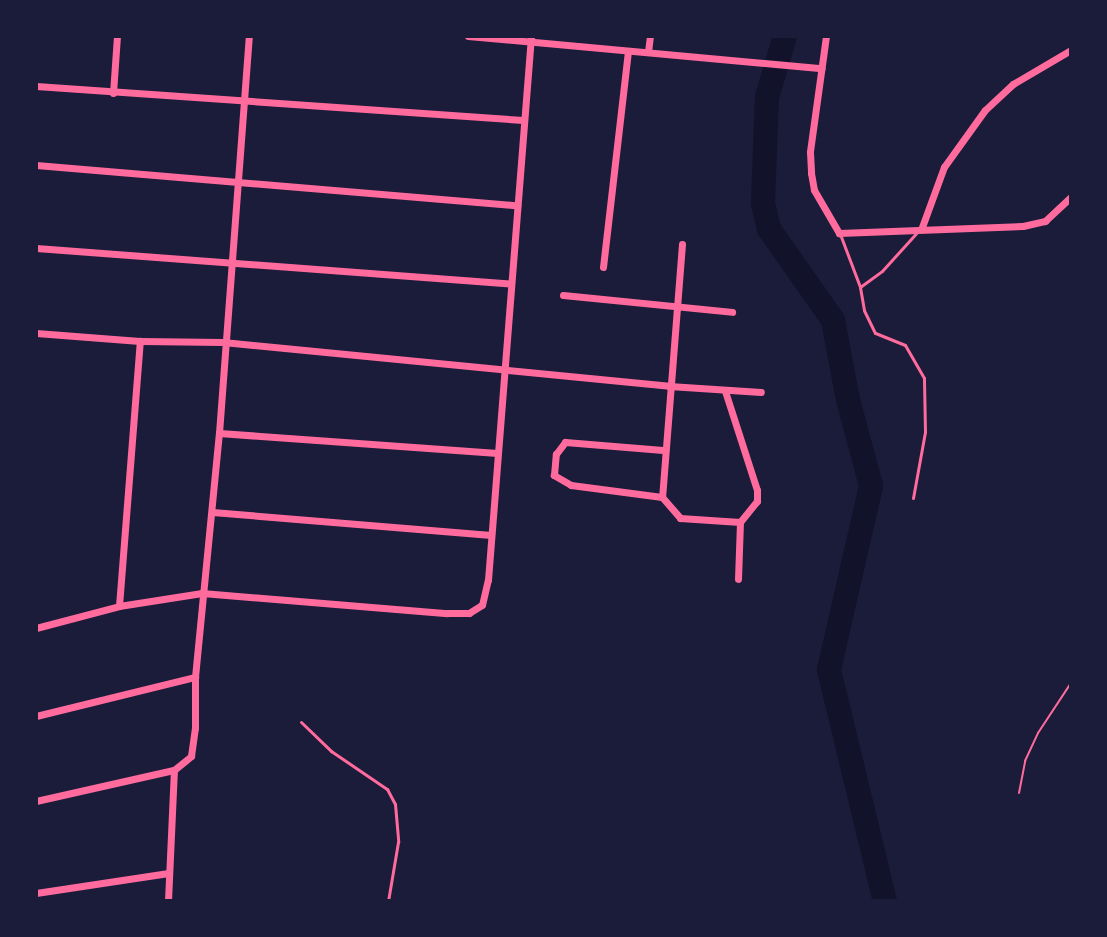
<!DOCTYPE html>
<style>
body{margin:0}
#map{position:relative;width:1107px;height:937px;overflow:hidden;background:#1b1b3a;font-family:Merriweather,serif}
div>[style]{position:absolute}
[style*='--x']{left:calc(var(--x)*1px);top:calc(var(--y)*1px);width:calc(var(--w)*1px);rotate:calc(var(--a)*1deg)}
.river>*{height:24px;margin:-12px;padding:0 12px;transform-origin:12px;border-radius:12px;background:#12122b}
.path>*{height:2px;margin:-1px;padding:0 1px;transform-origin:1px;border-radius:1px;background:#ff6b9d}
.service>*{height:3px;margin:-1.5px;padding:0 1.5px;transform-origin:1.5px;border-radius:1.5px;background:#ff6b9d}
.minor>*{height:7px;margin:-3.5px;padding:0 3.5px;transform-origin:3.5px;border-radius:3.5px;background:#ff6b9d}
span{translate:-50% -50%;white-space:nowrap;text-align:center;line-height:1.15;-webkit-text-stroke:6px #1b1b3a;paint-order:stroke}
.frame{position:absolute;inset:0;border:38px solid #1b1b3a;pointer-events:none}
</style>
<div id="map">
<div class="river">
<div style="--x:785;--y:36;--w:64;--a:106.4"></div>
<div style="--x:767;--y:97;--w:106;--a:92.2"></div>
<div style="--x:763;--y:203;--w:27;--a:77"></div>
<div style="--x:769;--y:229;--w:111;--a:54.9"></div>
<div style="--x:833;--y:320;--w:81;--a:79.4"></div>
<div style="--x:848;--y:400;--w:89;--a:75"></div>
<div style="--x:871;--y:486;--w:189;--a:102.9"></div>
<div style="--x:829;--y:670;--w:238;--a:76.4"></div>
</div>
<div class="path">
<div style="--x:1019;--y:793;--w:33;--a:-79"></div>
<div style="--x:1025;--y:761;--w:31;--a:-65"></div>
<div style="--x:1038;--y:733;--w:60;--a:-56.6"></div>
</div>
<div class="service">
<div style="--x:840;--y:234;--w:57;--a:69.3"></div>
<div style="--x:913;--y:498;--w:67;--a:-79.7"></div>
<div style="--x:925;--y:432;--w:54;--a:-91.1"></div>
<div style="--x:924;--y:378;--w:38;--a:-120"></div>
<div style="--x:905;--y:345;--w:32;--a:-158"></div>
<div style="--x:875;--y:333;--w:25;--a:-116"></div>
<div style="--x:864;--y:310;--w:23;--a:-100"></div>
<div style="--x:860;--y:287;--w:27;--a:-36"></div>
<div style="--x:882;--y:271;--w:55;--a:-47.9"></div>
<div style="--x:301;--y:722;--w:42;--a:44"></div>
<div style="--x:331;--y:751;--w:68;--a:34.2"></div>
<div style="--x:387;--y:789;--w:17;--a:62"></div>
<div style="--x:395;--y:804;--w:38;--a:85"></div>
<div style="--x:398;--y:842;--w:60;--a:99.6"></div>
</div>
<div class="minor">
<div style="--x:468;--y:36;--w:355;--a:5.2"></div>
<div style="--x:826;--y:36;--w:117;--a:97.9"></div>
<div style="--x:810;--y:152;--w:21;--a:87"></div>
<div style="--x:811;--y:173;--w:17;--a:80"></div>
<div style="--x:814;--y:190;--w:50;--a:59.8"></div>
<div style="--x:839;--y:233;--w:184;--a:-2.2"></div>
<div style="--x:1023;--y:226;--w:23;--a:-13"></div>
<div style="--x:1045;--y:221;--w:35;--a:-43"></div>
<div style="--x:648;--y:52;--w:16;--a:-83"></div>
<div style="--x:36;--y:86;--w:488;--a:4"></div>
<div style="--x:113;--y:93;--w:57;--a:-86"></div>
<div style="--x:36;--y:165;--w:483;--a:4.8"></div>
<div style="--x:922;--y:227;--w:64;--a:-69.9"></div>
<div style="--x:944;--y:167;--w:70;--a:-54.3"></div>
<div style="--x:985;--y:110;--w:38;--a:-43"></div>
<div style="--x:1013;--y:84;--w:67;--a:-30.4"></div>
<div style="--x:682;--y:244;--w:254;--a:94.5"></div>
<div style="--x:662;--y:497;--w:28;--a:49"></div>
<div style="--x:680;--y:518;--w:60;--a:3.8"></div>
<div style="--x:36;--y:248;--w:475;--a:4.3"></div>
<div style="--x:603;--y:267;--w:216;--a:-83.4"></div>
<div style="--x:563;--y:295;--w:170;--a:5.7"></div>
<div style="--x:36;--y:333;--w:104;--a:4.4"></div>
<div style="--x:140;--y:341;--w:83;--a:0.7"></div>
<div style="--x:223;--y:342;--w:448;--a:5.6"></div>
<div style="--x:669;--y:386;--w:92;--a:3.7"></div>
<div style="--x:725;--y:391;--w:104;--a:72.1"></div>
<div style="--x:757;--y:490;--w:11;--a:90"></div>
<div style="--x:757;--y:501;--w:27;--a:129"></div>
<div style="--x:740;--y:522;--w:57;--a:92"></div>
<div style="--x:219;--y:433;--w:279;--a:4.1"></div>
<div style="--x:662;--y:497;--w:92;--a:-172.5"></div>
<div style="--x:571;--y:485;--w:20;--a:-150"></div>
<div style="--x:554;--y:475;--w:21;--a:-85"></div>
<div style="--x:556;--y:454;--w:15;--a:-53"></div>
<div style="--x:565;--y:442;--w:98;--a:4.7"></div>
<div style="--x:212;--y:512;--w:280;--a:4.7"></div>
<div style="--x:119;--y:606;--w:266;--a:-85.5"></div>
<div style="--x:36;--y:628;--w:86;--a:-14.8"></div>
<div style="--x:119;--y:606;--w:84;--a:-8.9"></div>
<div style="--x:202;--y:593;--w:246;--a:4.7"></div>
<div style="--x:447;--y:613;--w:22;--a:0"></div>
<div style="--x:469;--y:613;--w:15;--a:-32"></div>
<div style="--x:482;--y:605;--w:26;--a:-77"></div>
<div style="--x:488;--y:580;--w:546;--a:-85.48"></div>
<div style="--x:36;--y:716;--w:164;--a:-13.8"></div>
<div style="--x:36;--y:801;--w:141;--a:-12.7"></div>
<div style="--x:36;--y:893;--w:134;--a:-8.6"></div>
<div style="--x:168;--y:901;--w:131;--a:-87.4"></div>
<div style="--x:174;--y:770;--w:22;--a:-39"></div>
<div style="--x:191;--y:756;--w:28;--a:-82"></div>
<div style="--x:195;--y:728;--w:51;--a:-90"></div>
<div style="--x:195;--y:677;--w:245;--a:-84.4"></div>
<div style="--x:219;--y:433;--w:398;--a:-85.7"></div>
</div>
<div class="frame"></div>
</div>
